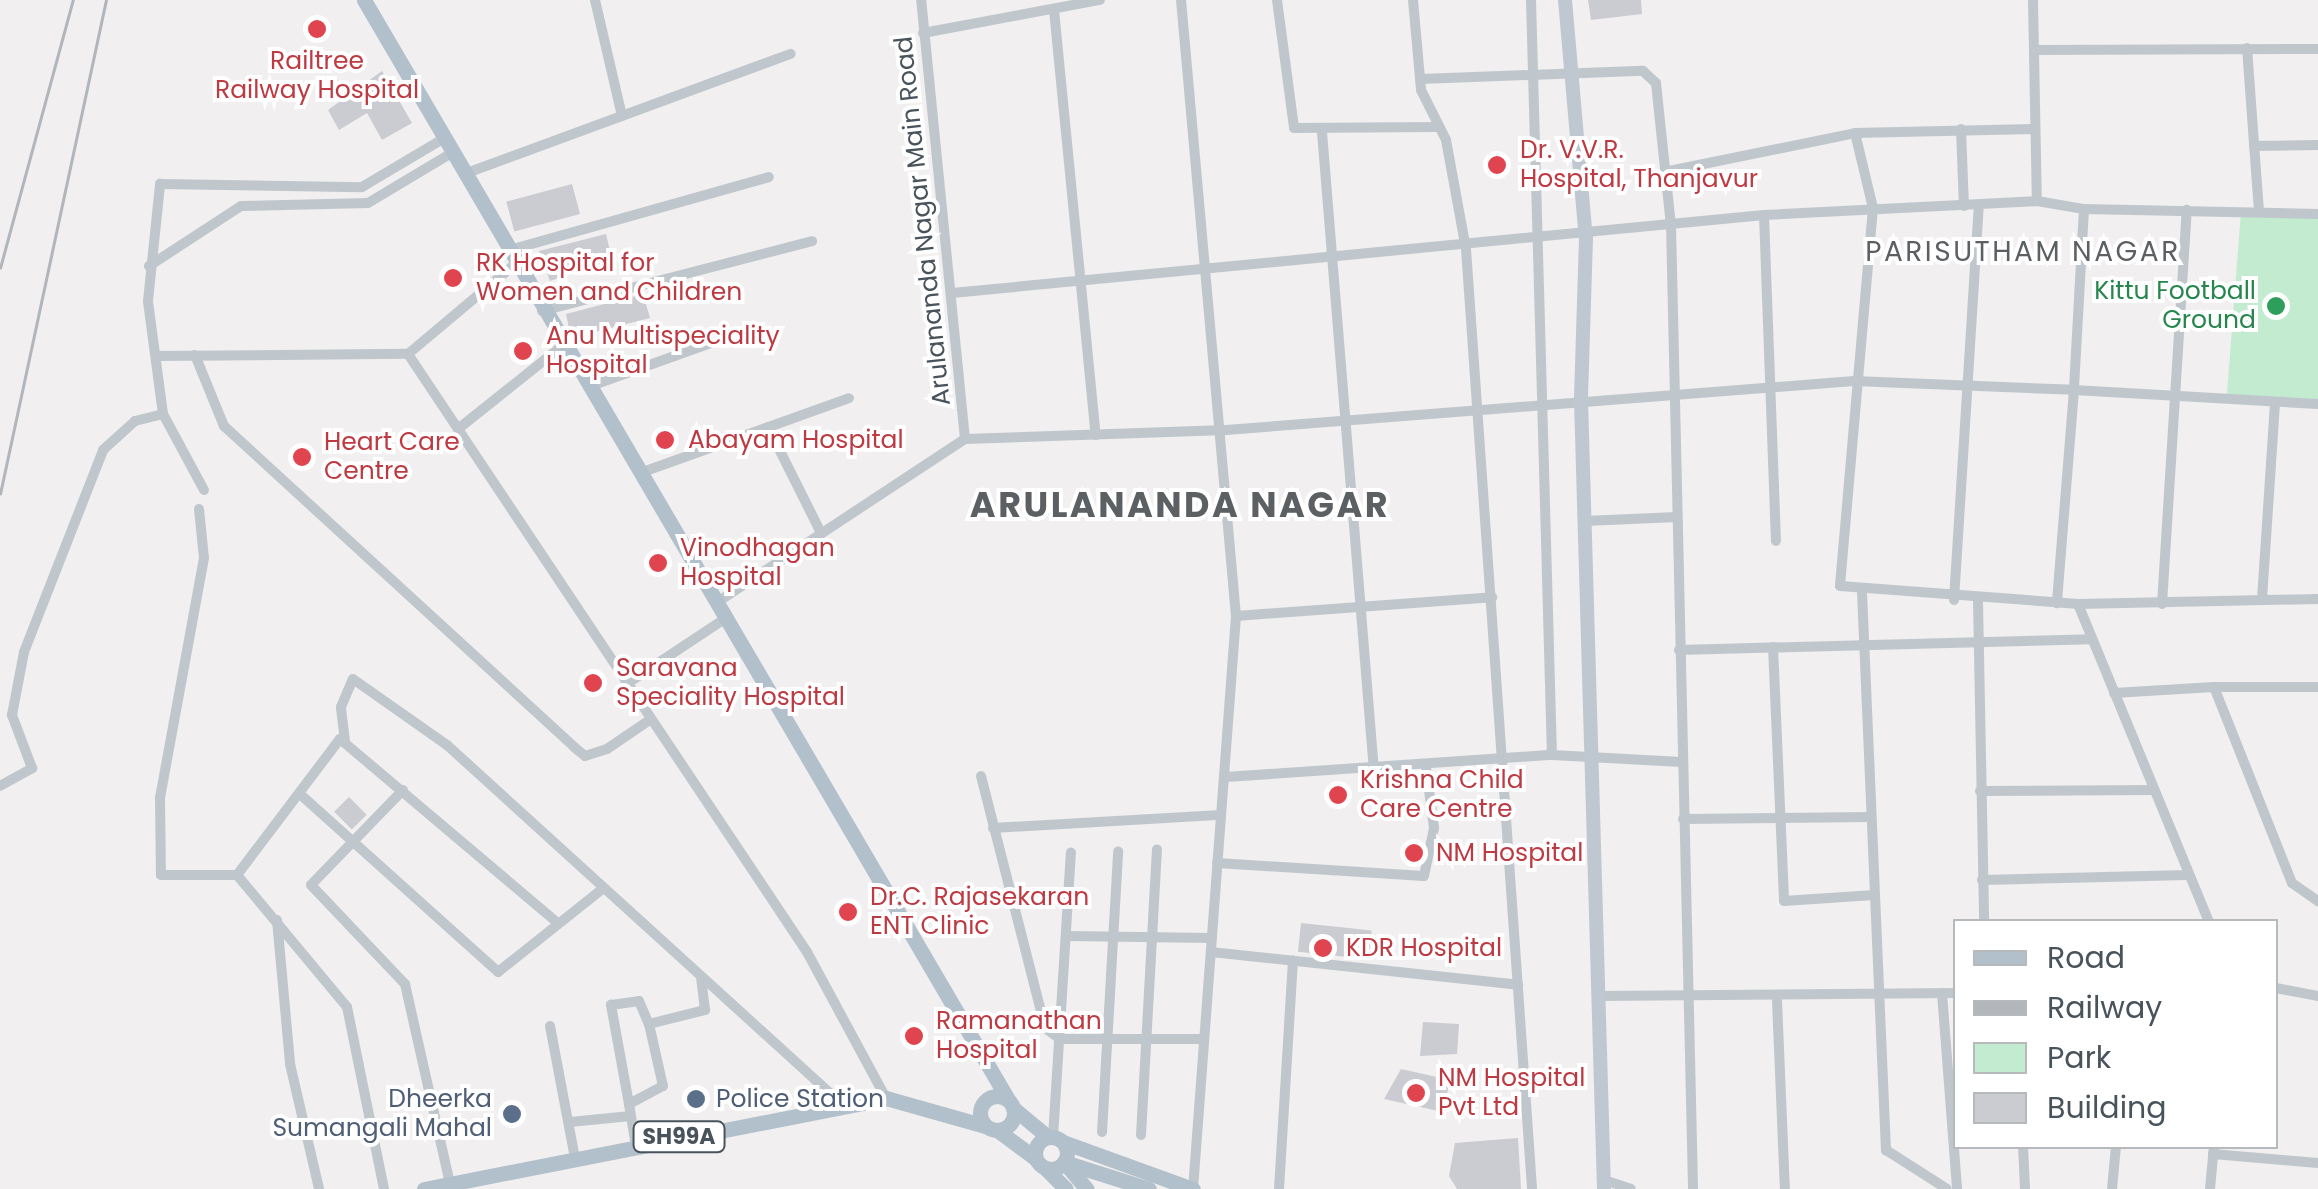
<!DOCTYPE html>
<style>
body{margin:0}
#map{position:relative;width:2318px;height:1189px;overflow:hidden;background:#f1efef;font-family:Poppins,sans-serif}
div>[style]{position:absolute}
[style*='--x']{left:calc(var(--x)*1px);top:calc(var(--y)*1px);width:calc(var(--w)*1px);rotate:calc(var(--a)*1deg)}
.green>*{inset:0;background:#c2ebd0}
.building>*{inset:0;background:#caccd1;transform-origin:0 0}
.street>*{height:10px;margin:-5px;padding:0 5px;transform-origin:5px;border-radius:5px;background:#bfc7cd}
.secondary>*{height:14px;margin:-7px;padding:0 7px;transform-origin:7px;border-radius:7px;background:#bfc8d1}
.primary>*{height:15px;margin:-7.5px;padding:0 7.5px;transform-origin:7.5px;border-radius:7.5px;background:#b2c0cb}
.primary>.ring{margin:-7.5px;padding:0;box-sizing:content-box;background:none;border:15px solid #b2c0cb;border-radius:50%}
.rail>*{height:2.5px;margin:-1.25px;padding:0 1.25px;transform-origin:1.25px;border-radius:1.25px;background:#b2b5b9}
.dots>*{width:28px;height:28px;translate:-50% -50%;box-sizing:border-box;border:5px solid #fff;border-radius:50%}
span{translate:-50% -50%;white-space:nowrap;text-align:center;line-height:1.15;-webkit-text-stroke:8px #fff;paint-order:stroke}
.shield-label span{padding:2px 8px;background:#fff;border:2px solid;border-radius:8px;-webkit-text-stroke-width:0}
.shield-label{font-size:22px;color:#49535b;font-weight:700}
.health-label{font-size:25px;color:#be3a42}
.left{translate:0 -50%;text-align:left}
.street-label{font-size:25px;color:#49535b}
.leisure-label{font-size:25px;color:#27864d}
.right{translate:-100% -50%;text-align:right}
.service-label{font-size:25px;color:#4e5e75}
.neighbourhood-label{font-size:28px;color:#5c6063;letter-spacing:2.5px}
.district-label{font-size:35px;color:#5c6063;font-weight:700;letter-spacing:2.5px}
.legend{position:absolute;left:1953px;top:919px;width:325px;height:230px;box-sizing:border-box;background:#fff;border:2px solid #b6babd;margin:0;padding:12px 18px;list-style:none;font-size:30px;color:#49535b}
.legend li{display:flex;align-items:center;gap:20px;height:50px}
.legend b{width:50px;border:2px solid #b6babd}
</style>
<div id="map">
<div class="green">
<div style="clip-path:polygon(2241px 212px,2318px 218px,2318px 401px,2227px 394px)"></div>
</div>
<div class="building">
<div style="clip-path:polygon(1588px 0,1641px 0,1642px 14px,1591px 20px)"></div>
<div style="clip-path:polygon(382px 71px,412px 123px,382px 140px,367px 113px,339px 130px,328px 110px)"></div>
<div style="left:572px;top:184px;width:31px;height:68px;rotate:75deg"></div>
<div style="clip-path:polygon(606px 234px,612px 259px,550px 281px,539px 251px)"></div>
<div style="clip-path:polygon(643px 294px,650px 318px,575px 337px,569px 328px,566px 314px)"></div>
<div style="left:349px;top:797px;width:25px;height:21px;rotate:45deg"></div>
<div style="left:1301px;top:923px;width:71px;height:29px;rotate:6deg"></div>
<div style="clip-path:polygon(1423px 1022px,1459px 1024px,1457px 1054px,1420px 1056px)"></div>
<div style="clip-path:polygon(1401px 1069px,1450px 1080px,1443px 1112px,1384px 1099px)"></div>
<div style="clip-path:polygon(1518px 1138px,1521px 1189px,1457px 1189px,1449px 1176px,1455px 1143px)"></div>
</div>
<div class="street">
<div style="--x:595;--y:0;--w:119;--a:76.9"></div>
<div style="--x:1181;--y:0;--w:618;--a:84.9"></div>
<div style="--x:1236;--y:616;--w:575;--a:94.29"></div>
<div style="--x:1277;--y:0;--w:129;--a:82.4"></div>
<div style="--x:1294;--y:128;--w:144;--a:-0.4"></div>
<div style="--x:1413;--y:0;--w:90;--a:84.9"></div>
<div style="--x:1421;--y:90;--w:56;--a:63.4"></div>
<div style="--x:1446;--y:140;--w:111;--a:79.6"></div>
<div style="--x:1466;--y:249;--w:942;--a:85.98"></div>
<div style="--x:1531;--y:0;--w:755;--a:88.41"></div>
<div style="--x:2033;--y:0;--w:201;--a:88.9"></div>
<div style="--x:2037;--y:201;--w:48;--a:9.7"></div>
<div style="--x:2084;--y:209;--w:181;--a:93.2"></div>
<div style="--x:2074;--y:390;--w:244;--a:3.3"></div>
<div style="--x:1054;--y:10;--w:427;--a:84.4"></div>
<div style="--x:923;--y:33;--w:180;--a:-10.6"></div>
<div style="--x:2247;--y:48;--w:163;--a:85.8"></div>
<div style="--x:2034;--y:50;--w:284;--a:-0.2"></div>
<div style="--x:1420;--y:79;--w:223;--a:-2.1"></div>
<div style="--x:1643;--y:71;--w:18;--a:43"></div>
<div style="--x:1656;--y:83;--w:143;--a:84"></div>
<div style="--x:1671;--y:225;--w:964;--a:88.69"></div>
<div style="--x:1961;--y:129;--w:77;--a:87.8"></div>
<div style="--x:1322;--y:132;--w:642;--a:85.35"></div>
<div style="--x:1855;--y:133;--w:77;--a:76.5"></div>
<div style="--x:1873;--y:208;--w:379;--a:95"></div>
<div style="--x:1840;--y:586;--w:239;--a:4.3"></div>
<div style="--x:2078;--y:604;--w:240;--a:-1.2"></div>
<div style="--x:2254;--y:146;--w:64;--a:-0.9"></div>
<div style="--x:1669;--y:171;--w:190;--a:-11.5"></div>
<div style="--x:1855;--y:133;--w:178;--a:-1.3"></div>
<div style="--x:464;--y:174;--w:348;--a:-20.2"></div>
<div style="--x:2084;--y:209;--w:234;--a:1.2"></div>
<div style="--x:1764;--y:215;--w:326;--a:87.9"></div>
<div style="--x:506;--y:251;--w:273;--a:-15.7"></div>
<div style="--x:149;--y:266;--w:110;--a:-33.1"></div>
<div style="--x:241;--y:206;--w:127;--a:-1.4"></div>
<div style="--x:368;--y:203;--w:96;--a:-30.9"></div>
<div style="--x:952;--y:293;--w:816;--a:-5.49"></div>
<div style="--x:1764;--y:215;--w:273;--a:-2.9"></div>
<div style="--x:542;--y:311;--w:279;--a:-14.5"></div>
<div style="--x:408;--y:354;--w:719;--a:56.29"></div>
<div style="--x:807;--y:952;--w:166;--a:61.6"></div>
<div style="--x:195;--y:355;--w:77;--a:67.8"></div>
<div style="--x:224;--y:426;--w:475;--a:42.5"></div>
<div style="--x:574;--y:747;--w:14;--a:39"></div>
<div style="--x:585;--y:756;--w:23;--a:-18"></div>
<div style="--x:607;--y:749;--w:50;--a:-34.3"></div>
<div style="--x:157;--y:356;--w:251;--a:-0.5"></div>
<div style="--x:408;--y:354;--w:137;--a:-40"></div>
<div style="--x:588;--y:387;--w:149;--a:-19.7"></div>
<div style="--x:768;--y:427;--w:119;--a:63.4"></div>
<div style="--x:458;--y:429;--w:133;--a:-38.6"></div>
<div style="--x:965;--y:439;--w:261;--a:-2"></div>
<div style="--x:1226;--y:430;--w:630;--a:-4.46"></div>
<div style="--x:1854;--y:381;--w:220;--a:2.3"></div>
<div style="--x:2074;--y:390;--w:214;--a:94.6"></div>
<div style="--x:640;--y:473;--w:222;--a:-19.7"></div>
<div style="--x:204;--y:490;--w:86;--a:-118.3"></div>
<div style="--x:163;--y:414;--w:114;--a:-97.6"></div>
<div style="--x:148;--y:301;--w:118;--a:-84.1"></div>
<div style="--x:160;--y:184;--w:202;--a:0.9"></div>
<div style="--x:362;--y:187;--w:94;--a:-30.7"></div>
<div style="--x:199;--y:509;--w:49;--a:84.2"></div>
<div style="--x:204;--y:558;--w:244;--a:100.4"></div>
<div style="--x:160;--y:798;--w:77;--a:89.3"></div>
<div style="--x:161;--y:875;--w:76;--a:0"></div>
<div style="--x:237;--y:875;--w:171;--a:-52.9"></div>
<div style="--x:340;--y:739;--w:285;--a:40.2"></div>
<div style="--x:1585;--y:521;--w:92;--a:-2.5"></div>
<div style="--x:1862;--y:592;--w:559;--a:87.54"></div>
<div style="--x:1886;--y:1150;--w:72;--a:32.6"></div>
<div style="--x:2262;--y:599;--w:195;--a:-86.2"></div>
<div style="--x:1954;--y:600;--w:396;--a:-86.4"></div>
<div style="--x:1978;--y:601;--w:321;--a:88.9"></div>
<div style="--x:716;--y:603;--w:298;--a:-33.4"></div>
<div style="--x:965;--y:439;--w:441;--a:-95.7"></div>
<div style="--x:2078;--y:604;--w:344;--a:67.6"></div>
<div style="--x:2162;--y:604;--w:395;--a:-86.4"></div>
<div style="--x:1236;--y:616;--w:257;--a:-4.2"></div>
<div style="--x:1773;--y:647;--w:254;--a:87.5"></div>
<div style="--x:1784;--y:901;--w:90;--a:-3.8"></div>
<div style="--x:1679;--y:650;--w:413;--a:-1.5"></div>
<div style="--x:625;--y:685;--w:121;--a:-33.6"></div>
<div style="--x:2318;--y:687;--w:104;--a:180"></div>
<div style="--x:2214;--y:687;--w:211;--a:68.3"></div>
<div style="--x:2292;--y:883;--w:32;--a:35"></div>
<div style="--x:2114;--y:693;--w:100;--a:-3.4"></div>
<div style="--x:345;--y:741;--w:34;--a:-97"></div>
<div style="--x:341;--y:707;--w:30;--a:-67"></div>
<div style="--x:353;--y:679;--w:115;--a:35.1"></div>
<div style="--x:447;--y:745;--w:534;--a:42.27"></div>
<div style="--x:981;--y:776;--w:260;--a:75.7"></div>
<div style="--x:1045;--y:1028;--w:19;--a:36"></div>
<div style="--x:1060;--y:1039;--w:144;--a:0"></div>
<div style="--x:1226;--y:777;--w:327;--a:-3.9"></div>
<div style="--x:1552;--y:755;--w:130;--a:3.1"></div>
<div style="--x:0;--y:786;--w:37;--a:-29"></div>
<div style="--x:32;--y:768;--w:57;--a:-110.7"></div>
<div style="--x:12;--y:715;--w:64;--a:-79.2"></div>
<div style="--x:24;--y:652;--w:217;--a:-68.6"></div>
<div style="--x:103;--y:450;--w:43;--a:-42.2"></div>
<div style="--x:135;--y:421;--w:29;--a:-14"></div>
<div style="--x:403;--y:790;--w:132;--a:134.1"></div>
<div style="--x:311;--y:885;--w:137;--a:46.5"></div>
<div style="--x:405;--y:984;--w:205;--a:77.3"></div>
<div style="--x:1980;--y:791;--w:173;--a:-0.3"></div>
<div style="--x:301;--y:795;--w:265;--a:41.9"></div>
<div style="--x:498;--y:972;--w:132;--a:-38.5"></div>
<div style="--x:1683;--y:819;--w:188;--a:-0.6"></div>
<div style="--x:993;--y:828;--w:228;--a:-3.3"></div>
<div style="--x:1217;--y:863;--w:207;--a:3.6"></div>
<div style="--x:1424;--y:876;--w:49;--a:-78.2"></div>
<div style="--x:1434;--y:828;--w:62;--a:-97.5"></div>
<div style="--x:237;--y:875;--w:172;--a:50.2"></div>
<div style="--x:347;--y:1007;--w:186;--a:78.5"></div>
<div style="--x:1982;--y:880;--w:206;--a:-1.4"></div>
<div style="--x:277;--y:920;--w:145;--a:84.8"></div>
<div style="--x:290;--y:1064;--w:128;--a:76.9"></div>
<div style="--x:1066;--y:936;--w:146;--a:0.8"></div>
<div style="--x:1211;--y:952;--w:309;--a:6.1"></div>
<div style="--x:2276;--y:988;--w:43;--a:10.8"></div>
<div style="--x:1942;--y:993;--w:197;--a:85.6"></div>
<div style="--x:1599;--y:996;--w:357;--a:-0.5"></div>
<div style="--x:1777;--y:1001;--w:188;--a:87.6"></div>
<div style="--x:550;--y:1026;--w:134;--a:79.3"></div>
<div style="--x:629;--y:1104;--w:101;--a:-100.3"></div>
<div style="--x:611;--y:1005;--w:28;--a:-8"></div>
<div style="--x:639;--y:1001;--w:25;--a:67"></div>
<div style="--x:570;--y:1122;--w:61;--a:-5.6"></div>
<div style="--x:1102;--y:1132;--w:281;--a:-86.7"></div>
<div style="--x:1141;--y:1135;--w:286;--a:-86.8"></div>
<div style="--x:1053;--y:1137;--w:285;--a:-86.4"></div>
<div style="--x:636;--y:1146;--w:43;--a:-99.5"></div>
<div style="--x:629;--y:1104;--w:38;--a:-28"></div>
<div style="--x:663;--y:1086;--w:64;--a:-102.7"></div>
<div style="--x:649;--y:1024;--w:58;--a:-14"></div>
<div style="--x:705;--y:1010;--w:34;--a:-97"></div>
<div style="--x:2023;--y:1146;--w:43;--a:87.3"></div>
<div style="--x:2213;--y:1154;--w:105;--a:4.9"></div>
<div style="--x:1604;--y:1180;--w:28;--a:18"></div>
<div style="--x:1279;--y:1189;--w:229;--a:-86.5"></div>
<div style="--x:2112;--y:1189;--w:43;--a:-84.7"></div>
<div style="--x:2210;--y:1189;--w:43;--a:-84.7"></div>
</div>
<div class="secondary">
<div style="--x:1565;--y:0;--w:239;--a:85"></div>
<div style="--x:1586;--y:238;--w:162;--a:91.8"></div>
<div style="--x:1581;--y:400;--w:789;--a:88.33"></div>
</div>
<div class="primary">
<div style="--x:364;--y:0;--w:1276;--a:59.64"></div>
<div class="ring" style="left:980px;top:1096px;width:19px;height:19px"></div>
<div style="--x:1013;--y:1108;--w:45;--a:39.6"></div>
<div style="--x:997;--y:1130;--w:47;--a:36.4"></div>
<div class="ring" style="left:1035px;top:1137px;width:17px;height:17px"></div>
<div style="--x:1063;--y:1142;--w:138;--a:19.9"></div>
<div style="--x:1064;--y:1162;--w:89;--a:17.6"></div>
<div style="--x:1064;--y:1162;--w:35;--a:50"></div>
<div style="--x:1046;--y:1169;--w:28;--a:45"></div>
<div style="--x:424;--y:1189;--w:471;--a:-11.1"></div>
<div style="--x:886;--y:1098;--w:103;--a:15.8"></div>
</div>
<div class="rail">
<div style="--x:0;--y:268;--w:278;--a:-74.8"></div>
<div style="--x:0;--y:494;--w:505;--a:-77.89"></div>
</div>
<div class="dots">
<div style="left:317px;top:29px;background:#e0444e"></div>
<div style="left:1497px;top:165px;background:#e0444e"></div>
<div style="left:453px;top:278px;background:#e0444e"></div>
<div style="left:2276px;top:306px;background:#2e9e5b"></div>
<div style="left:523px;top:351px;background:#e0444e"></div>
<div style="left:665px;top:440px;background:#e0444e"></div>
<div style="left:302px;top:457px;background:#e0444e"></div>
<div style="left:658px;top:563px;background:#e0444e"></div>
<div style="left:593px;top:683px;background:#e0444e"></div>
<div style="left:1338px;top:795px;background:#e0444e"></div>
<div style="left:1414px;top:853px;background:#e0444e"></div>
<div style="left:848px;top:912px;background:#e0444e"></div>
<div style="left:1323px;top:948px;background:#e0444e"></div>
<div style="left:914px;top:1036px;background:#e0444e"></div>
<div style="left:1416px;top:1093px;background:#e0444e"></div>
<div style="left:696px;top:1099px;background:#5c6f8a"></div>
<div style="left:512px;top:1114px;background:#5c6f8a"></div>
</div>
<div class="shield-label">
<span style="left:679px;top:1137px">SH99A</span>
</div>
<div class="health-label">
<span style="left:317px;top:76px">Railtree<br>Railway Hospital</span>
<span class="left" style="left:1520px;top:165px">Dr. V.V.R.<br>Hospital, Thanjavur</span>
<span class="left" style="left:476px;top:278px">RK Hospital for<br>Women and Children</span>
<span class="left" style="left:546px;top:351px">Anu Multispeciality<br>Hospital</span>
<span class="left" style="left:688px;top:440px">Abayam Hospital</span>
<span class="left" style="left:324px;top:457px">Heart Care<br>Centre</span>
<span class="left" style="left:680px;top:563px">Vinodhagan<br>Hospital</span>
<span class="left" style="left:616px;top:683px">Saravana<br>Speciality Hospital</span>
<span class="left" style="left:1360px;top:795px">Krishna Child<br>Care Centre</span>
<span class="left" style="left:1436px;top:853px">NM Hospital</span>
<span class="left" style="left:870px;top:912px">Dr.C. Rajasekaran<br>ENT Clinic</span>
<span class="left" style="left:1346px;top:948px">KDR Hospital</span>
<span class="left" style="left:936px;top:1036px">Ramanathan<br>Hospital</span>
<span class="left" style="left:1438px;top:1093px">NM Hospital<br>Pvt Ltd</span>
</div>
<div class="street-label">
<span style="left:923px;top:221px;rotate:-96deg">Arulananda Nagar Main Road</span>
</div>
<div class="leisure-label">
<span class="right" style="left:2256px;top:306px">Kittu Football<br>Ground</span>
</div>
<div class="service-label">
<span class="left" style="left:716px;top:1099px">Police Station</span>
<span class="right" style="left:492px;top:1114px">Dheerka<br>Sumangali Mahal</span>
</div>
<div class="neighbourhood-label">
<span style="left:2023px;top:252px">PARISUTHAM NAGAR</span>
</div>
<div class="district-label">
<span style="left:1180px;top:505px">ARULANANDA NAGAR</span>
</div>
<ul class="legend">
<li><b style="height:12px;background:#b2c0cb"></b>Road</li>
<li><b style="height:12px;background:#b2b5b9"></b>Railway</li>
<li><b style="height:28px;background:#c2ebd0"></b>Park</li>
<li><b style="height:28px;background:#caccd1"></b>Building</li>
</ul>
</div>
